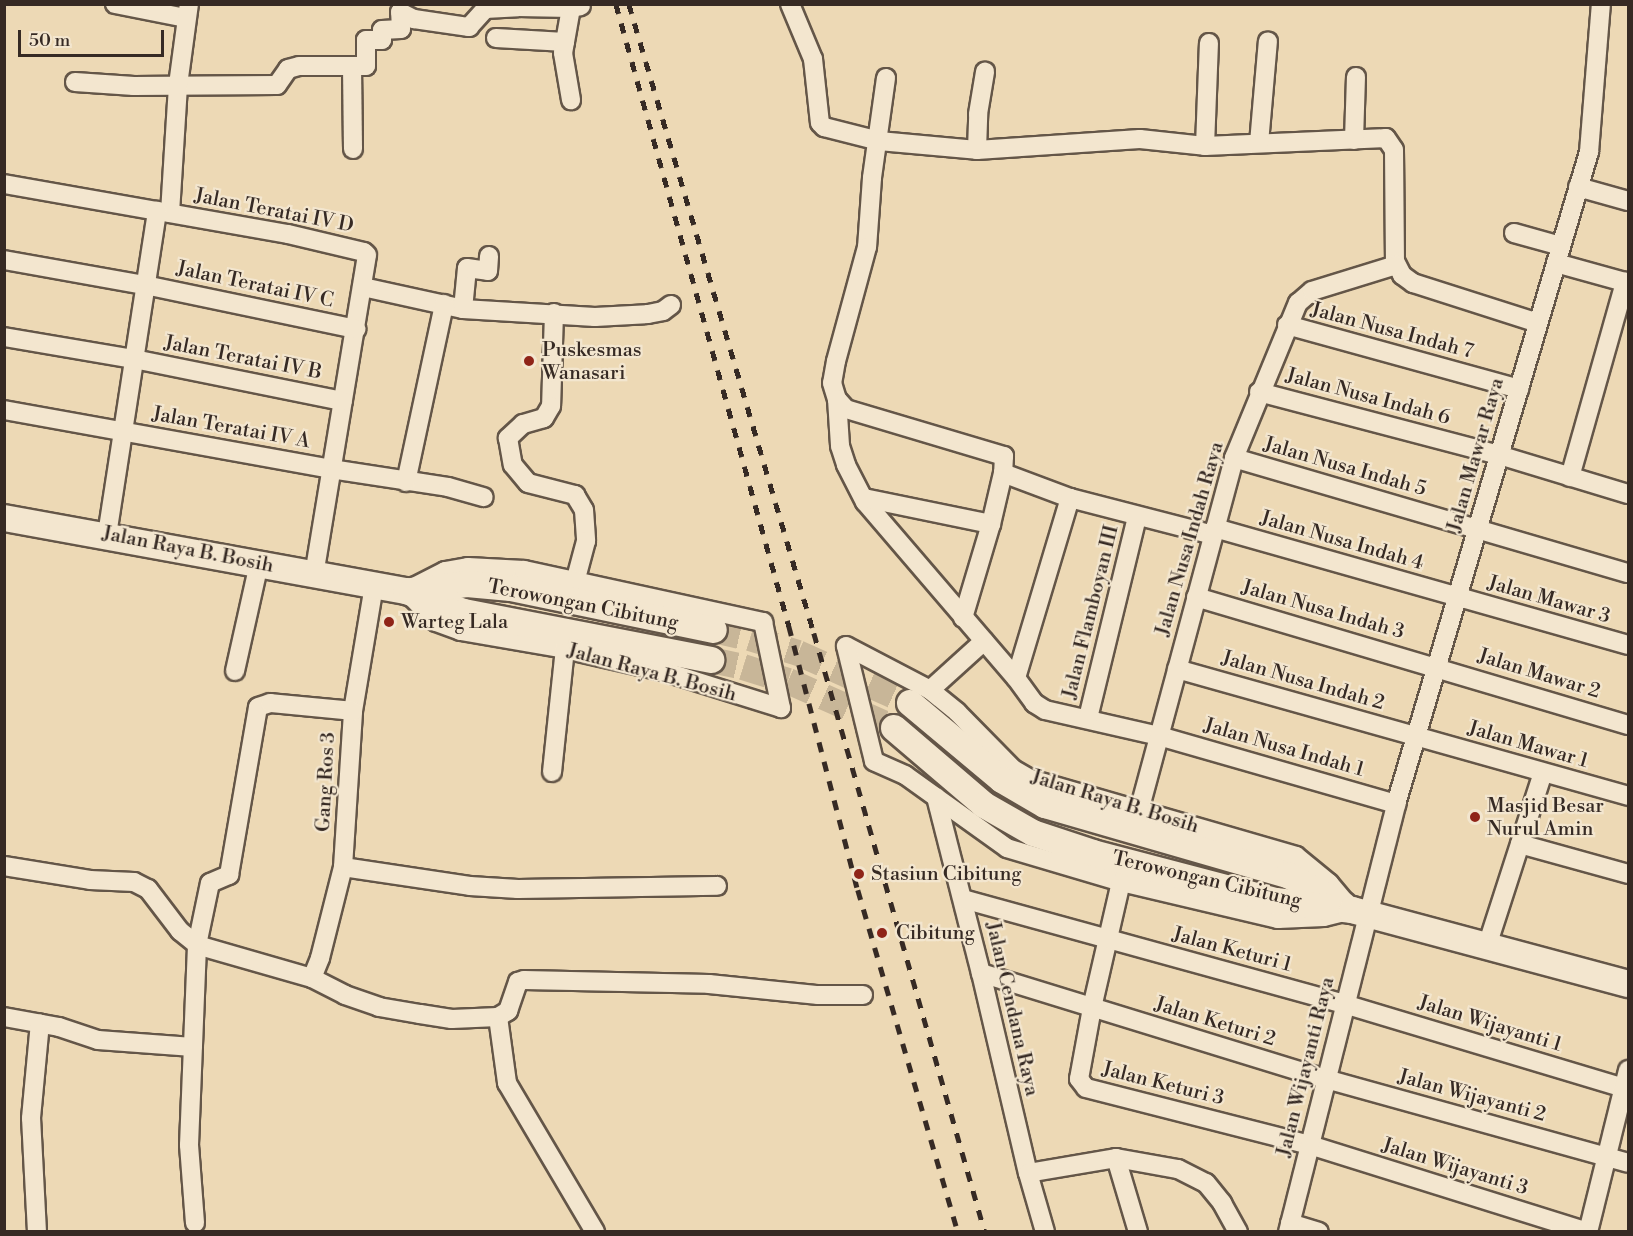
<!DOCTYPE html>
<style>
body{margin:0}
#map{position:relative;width:1633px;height:1236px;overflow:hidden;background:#edd9b5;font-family:"Libre Bodoni",serif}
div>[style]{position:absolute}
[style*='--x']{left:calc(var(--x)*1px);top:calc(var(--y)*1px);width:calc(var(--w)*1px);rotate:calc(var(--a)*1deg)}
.secondary-tunnel>*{height:26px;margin-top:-13px;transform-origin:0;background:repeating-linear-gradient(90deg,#c8b698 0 26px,transparent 0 39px)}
.roads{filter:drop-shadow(2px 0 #645648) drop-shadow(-2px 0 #645648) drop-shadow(0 2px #645648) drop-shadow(0 -2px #645648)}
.street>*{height:18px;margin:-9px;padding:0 9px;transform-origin:9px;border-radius:9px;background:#f3e6cf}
.secondary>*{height:26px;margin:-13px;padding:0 13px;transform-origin:13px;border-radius:13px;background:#f3e6cf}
.rail>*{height:4.5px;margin-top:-2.25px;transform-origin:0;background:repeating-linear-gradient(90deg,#362a24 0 10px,transparent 0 20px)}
.dots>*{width:16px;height:16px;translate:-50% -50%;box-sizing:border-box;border:3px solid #f3e6cf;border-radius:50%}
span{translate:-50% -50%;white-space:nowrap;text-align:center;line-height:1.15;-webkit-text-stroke:4.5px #f3e6cf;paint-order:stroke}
.street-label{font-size:20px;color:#362a24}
.poi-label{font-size:20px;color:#362a24}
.left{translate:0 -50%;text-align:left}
.frame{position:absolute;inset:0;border:6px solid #362a24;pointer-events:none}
.scale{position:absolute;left:18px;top:30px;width:146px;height:27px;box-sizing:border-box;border:3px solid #362a24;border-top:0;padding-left:8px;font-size:18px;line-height:21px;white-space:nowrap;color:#362a24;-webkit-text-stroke:4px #f3e6cf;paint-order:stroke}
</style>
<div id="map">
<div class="secondary-tunnel">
<div style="--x:714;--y:630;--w:37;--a:13"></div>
<div style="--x:750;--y:638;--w:50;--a:17.4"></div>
<div style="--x:798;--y:653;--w:123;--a:24.1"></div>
<div style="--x:711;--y:660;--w:33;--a:12"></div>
<div style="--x:743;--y:667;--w:47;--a:17.3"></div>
<div style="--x:788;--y:681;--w:116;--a:23.9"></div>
</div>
<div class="roads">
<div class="street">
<div style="--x:115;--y:4;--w:72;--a:11.2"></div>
<div style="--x:790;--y:4;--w:60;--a:67.3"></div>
<div style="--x:813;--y:59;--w:64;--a:83.8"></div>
<div style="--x:820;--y:123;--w:6;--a:45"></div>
<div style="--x:824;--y:127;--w:57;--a:14.3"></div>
<div style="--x:879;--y:141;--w:98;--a:5.2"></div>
<div style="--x:977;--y:150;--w:163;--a:-3.9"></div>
<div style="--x:1140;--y:139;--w:65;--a:6.1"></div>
<div style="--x:1205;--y:146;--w:181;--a:-2.5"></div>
<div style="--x:1386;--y:138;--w:14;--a:56"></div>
<div style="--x:1394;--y:150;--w:111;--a:89.5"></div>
<div style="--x:1395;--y:261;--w:16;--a:63"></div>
<div style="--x:1402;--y:275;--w:14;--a:36"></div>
<div style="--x:1413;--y:283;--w:131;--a:17.7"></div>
<div style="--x:400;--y:12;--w:16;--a:27"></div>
<div style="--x:414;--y:19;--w:56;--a:8.3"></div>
<div style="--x:469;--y:27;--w:24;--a:-48"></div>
<div style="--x:485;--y:9;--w:33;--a:-3"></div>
<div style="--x:518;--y:7;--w:53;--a:1.1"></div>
<div style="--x:496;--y:38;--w:69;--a:3.3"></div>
<div style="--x:565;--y:42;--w:11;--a:100"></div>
<div style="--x:563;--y:53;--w:48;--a:80.3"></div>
<div style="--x:565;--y:42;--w:35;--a:-80"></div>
<div style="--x:571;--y:8;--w:10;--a:-11"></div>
<div style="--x:352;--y:66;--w:83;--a:89.3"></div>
<div style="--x:886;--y:78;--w:101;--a:98"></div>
<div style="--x:872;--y:178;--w:69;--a:94.1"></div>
<div style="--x:867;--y:247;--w:118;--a:105.2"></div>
<div style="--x:836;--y:361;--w:22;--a:100"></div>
<div style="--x:832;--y:383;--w:17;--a:73"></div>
<div style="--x:837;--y:399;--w:13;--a:48"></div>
<div style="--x:846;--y:409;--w:165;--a:16.6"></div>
<div style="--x:1004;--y:456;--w:17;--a:93"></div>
<div style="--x:1003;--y:473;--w:52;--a:103.2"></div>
<div style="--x:991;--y:524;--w:98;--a:106.6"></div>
<div style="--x:75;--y:82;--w:59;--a:3.9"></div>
<div style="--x:134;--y:86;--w:143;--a:-0.4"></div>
<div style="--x:277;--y:85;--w:19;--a:-55"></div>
<div style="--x:288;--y:69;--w:11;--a:-15"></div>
<div style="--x:299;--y:66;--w:67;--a:0"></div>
<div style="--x:366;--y:66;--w:26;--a:-90"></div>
<div style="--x:366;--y:40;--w:16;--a:0"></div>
<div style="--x:382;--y:40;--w:10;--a:-90"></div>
<div style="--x:382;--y:30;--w:19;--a:-3"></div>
<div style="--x:401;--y:29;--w:17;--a:-93"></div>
<div style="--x:1354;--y:140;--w:63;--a:-88.2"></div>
<div style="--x:1259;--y:143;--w:102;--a:-85"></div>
<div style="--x:1205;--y:146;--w:103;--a:-87.8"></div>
<div style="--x:977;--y:150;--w:36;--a:-88"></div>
<div style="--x:978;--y:114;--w:43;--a:-80.5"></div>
<div style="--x:4;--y:184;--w:288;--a:10"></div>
<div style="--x:288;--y:234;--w:78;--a:13.3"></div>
<div style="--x:364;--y:252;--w:4;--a:45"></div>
<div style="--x:367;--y:255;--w:323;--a:99.4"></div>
<div style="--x:1578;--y:187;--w:52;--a:15.6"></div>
<div style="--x:170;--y:213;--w:128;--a:-86.4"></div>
<div style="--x:178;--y:85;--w:82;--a:-82.3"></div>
<div style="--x:1514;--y:233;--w:49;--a:15.5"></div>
<div style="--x:4;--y:260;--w:143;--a:10.1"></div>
<div style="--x:145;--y:285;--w:216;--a:11.8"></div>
<div style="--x:1556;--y:263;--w:75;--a:15.5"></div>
<div style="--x:363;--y:287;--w:102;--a:12.4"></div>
<div style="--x:463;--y:309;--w:132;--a:3.5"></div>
<div style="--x:595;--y:317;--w:53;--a:-3.2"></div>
<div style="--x:648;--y:314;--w:15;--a:-11"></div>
<div style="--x:663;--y:311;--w:10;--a:-37"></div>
<div style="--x:463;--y:309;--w:41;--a:-84.4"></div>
<div style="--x:467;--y:268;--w:21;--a:8"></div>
<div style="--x:488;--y:271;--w:15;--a:-86"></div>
<div style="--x:554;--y:313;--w:93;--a:91.8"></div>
<div style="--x:551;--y:406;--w:14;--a:120"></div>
<div style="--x:544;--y:418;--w:22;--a:164"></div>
<div style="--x:523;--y:424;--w:21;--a:137"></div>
<div style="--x:508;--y:438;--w:27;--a:80"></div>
<div style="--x:513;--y:465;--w:23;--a:50"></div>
<div style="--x:528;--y:483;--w:49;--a:14.3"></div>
<div style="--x:575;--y:495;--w:17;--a:59"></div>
<div style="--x:584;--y:510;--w:31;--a:86"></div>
<div style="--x:586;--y:541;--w:42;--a:105"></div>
<div style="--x:1287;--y:325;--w:241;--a:15.4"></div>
<div style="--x:4;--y:337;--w:132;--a:9.6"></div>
<div style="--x:134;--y:359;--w:213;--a:11.4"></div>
<div style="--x:1259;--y:392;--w:248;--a:14.7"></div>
<div style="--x:1499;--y:455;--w:135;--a:16.8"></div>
<div style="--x:837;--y:399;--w:47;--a:86.3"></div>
<div style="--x:840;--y:446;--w:20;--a:72"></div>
<div style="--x:846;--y:465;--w:42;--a:62.8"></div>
<div style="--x:865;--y:502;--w:232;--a:49.4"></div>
<div style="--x:1016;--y:678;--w:31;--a:54"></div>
<div style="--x:1034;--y:703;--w:13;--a:32"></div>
<div style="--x:1045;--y:710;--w:117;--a:12.8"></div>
<div style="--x:1159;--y:736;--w:247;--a:16"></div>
<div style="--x:4;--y:410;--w:332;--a:10.2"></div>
<div style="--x:331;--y:469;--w:118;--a:8.7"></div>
<div style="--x:448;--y:487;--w:37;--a:16"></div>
<div style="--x:1234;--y:458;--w:410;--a:16.3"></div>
<div style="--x:1003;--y:473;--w:72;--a:20.5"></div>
<div style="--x:1070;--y:498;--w:148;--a:14.5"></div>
<div style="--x:1570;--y:477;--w:203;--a:-74.2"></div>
<div style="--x:406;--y:482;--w:182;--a:-77.9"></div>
<div style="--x:864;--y:498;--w:130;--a:11.6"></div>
<div style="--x:1215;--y:528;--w:429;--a:15.8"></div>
<div style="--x:107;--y:535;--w:328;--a:-81.2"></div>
<div style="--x:468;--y:567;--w:56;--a:3.1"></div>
<div style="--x:524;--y:570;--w:245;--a:12.3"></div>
<div style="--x:763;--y:622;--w:88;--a:78.2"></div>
<div style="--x:781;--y:708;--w:121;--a:-162.6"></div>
<div style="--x:666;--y:672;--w:104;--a:-167.2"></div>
<div style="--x:565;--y:649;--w:106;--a:-170.2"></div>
<div style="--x:461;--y:631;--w:27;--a:-160"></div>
<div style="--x:436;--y:622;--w:43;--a:-134.1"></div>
<div style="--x:406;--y:591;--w:44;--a:-27.1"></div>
<div style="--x:445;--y:571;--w:23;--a:-10"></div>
<div style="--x:1196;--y:597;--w:451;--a:16.5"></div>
<div style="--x:846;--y:646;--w:95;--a:27.6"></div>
<div style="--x:930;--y:690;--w:35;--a:39"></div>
<div style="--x:957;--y:712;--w:80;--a:45.5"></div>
<div style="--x:1013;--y:769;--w:20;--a:30"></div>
<div style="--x:1030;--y:779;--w:277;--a:16.1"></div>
<div style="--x:1296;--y:856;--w:43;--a:39.3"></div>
<div style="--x:1329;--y:883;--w:35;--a:50"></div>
<div style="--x:1352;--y:910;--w:29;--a:166"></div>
<div style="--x:1324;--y:917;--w:46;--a:177.5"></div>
<div style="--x:1278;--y:919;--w:161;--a:-166.7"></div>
<div style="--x:1121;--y:882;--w:119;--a:-163.4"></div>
<div style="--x:1007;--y:848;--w:125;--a:-144.4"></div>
<div style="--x:905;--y:775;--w:34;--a:-156"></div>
<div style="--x:874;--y:761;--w:118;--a:-103.7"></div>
<div style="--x:1177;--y:669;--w:469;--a:15.7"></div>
<div style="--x:235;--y:671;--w:110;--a:-77.4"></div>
<div style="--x:1016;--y:678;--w:188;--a:-73.3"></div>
<div style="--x:930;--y:690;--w:73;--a:-42.2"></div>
<div style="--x:1088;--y:718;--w:207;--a:-76.3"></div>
<div style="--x:552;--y:772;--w:124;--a:-84"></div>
<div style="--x:936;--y:797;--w:182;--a:75.7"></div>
<div style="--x:981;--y:973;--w:205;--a:76.8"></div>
<div style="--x:1028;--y:1173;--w:61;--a:73.9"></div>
<div style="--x:1139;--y:811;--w:366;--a:-74.9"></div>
<div style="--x:1234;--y:458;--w:168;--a:-67.6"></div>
<div style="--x:1298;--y:303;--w:18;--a:-41"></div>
<div style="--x:1312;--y:291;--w:88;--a:-17.2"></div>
<div style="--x:1520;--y:844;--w:112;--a:15.5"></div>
<div style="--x:4;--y:866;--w:87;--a:9.2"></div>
<div style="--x:90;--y:880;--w:44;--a:2.6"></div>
<div style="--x:134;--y:882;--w:16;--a:27"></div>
<div style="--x:148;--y:889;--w:53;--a:52.7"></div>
<div style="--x:180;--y:931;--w:22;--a:39"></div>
<div style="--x:197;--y:945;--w:120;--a:16"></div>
<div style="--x:312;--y:978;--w:37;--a:27"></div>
<div style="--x:345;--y:995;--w:36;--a:19"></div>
<div style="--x:379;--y:1007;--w:42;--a:9.7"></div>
<div style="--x:420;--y:1014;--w:32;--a:9"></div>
<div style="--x:452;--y:1019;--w:46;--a:-2.5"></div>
<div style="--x:498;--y:1017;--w:12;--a:-31"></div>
<div style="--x:508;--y:1011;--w:31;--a:-71"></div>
<div style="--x:518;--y:982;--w:6;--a:-18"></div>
<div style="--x:524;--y:980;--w:185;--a:1.2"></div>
<div style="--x:709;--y:984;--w:110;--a:5.8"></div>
<div style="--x:818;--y:995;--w:45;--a:0"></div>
<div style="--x:343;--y:867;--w:128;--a:8.5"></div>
<div style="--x:470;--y:886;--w:48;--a:3.6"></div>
<div style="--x:518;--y:889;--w:199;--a:-0.9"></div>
<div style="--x:1121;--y:882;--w:129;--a:103"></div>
<div style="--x:1092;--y:1008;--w:72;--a:100.4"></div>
<div style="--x:1079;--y:1079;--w:11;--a:52"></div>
<div style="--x:1086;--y:1088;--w:231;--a:14.3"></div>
<div style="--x:1310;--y:1145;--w:290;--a:17.4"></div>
<div style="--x:963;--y:899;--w:395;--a:15.4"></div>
<div style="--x:1344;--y:1004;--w:296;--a:16.7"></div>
<div style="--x:1487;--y:946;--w:182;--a:-72.1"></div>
<div style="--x:981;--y:973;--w:361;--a:17.1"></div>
<div style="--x:1326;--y:1079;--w:313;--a:15.5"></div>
<div style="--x:312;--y:978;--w:22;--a:-68"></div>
<div style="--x:320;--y:958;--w:94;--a:-75.8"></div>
<div style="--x:343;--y:867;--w:156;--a:-86.3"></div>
<div style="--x:353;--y:711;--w:128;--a:-80.5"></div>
<div style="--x:4;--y:1017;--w:56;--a:10.3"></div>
<div style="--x:59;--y:1027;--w:41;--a:18.4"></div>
<div style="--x:98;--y:1040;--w:95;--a:4.2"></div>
<div style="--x:498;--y:1017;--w:67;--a:82.2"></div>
<div style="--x:507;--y:1083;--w:173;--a:59.4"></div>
<div style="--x:1116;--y:1158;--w:77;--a:73.4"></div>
<div style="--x:1028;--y:1173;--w:89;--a:-9.7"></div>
<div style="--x:1116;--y:1158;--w:63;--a:10.1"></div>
<div style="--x:1178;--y:1169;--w:31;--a:27"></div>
<div style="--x:1206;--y:1183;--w:26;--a:51"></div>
<div style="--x:1222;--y:1203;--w:33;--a:61"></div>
<div style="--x:195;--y:1223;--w:78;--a:-94.4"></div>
<div style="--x:189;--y:1145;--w:200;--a:-87.7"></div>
<div style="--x:197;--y:945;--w:63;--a:-78.2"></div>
<div style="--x:210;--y:883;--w:21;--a:-23"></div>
<div style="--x:229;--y:875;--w:170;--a:-80.2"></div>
<div style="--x:258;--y:707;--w:13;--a:-18"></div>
<div style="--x:270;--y:703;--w:83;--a:5.5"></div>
<div style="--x:1290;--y:1223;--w:30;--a:17"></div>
<div style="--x:37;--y:1232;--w:114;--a:-93"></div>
<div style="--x:31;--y:1118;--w:95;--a:-84.6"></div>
<div style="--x:1288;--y:1232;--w:441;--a:-75.8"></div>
<div style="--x:1396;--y:804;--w:680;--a:-73.51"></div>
<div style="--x:1589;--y:152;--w:148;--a:-85.4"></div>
<div style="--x:1588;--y:1232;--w:167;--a:-76.1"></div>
</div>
<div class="secondary">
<div style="--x:4;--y:518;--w:409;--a:10.3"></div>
<div style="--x:406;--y:591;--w:62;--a:19.9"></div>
<div style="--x:464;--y:612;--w:252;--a:11"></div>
<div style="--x:412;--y:591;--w:55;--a:-7.3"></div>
<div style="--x:467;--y:584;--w:44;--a:5.2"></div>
<div style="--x:511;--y:588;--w:207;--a:11.7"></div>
<div style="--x:910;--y:703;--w:120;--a:39.9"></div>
<div style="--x:1002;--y:780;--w:50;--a:30.2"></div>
<div style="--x:1045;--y:805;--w:253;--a:16.1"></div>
<div style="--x:1288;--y:875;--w:63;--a:28.6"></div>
<div style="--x:894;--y:728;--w:118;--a:40.5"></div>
<div style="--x:984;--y:805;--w:56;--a:29.7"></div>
<div style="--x:1033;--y:833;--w:63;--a:18.4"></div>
<div style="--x:1093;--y:853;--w:189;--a:14.7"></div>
<div style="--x:1276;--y:901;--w:77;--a:6.8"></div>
<div style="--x:1352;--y:910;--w:286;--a:15"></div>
</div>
</div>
<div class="rail">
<div style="--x:616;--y:4;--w:646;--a:74.46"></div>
<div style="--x:789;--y:626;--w:273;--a:75.4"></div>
<div style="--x:858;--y:890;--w:356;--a:73.7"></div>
<div style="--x:629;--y:4;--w:656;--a:73.61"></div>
<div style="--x:814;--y:633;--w:623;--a:74.07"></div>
</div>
<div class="dots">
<div style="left:529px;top:361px;background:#8f2418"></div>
<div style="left:389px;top:622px;background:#8f2418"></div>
<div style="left:1475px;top:817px;background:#8f2418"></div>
<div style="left:859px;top:874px;background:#8f2418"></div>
<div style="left:882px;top:933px;background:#8f2418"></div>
</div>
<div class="street-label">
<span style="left:274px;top:211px;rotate:11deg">Jalan Teratai IV D</span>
<span style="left:255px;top:285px;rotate:12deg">Jalan Teratai IV C</span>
<span style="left:1392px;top:331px;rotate:15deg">Jalan Nusa Indah 7</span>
<span style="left:243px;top:358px;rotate:11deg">Jalan Teratai IV B</span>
<span style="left:1368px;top:397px;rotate:15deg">Jalan Nusa Indah 6</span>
<span style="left:231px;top:428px;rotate:10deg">Jalan Teratai IV A</span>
<span style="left:1476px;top:455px;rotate:-74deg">Jalan Mawar Raya</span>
<span style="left:1345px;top:467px;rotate:16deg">Jalan Nusa Indah 5</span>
<span style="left:1190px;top:539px;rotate:-74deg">Jalan Nusa Indah Raya</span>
<span style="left:1342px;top:541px;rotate:16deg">Jalan Nusa Indah 4</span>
<span style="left:188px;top:550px;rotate:11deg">Jalan Raya B. Bosih</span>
<span style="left:1549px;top:600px;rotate:16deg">Jalan Mawar 3</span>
<span style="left:583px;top:605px;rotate:11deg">Terowongan Cibitung</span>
<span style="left:1323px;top:610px;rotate:16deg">Jalan Nusa Indah 3</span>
<span style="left:1091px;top:612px;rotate:-76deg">Jalan Flamboyan III</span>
<span style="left:652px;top:673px;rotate:15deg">Jalan Raya B. Bosih</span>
<span style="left:1539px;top:674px;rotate:17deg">Jalan Mawar 2</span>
<span style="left:1303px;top:681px;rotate:16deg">Jalan Nusa Indah 2</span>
<span style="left:1528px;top:745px;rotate:16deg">Jalan Mawar 1</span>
<span style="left:1284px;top:748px;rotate:16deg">Jalan Nusa Indah 1</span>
<span style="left:326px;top:782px;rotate:-87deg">Gang Ros 3</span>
<span style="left:1115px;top:802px;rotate:17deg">Jalan Raya B. Bosih</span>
<span style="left:1207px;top:880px;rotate:13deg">Terowongan Cibitung</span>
<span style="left:1232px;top:950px;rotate:15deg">Jalan Keturi 1</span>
<span style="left:1012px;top:1009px;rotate:77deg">Jalan Cendana Raya</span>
<span style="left:1215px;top:1022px;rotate:17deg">Jalan Keturi 2</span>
<span style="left:1490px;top:1024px;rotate:17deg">Jalan Wijayanti 1</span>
<span style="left:1306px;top:1067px;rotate:-76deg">Jalan Wijayanti Raya</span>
<span style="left:1163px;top:1084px;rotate:14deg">Jalan Keturi 3</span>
<span style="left:1472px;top:1096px;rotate:15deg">Jalan Wijayanti 2</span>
<span style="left:1455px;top:1167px;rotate:17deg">Jalan Wijayanti 3</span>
</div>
<div class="poi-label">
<span class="left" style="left:542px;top:362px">Puskesmas<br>Wanasari</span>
<span class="left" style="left:401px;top:622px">Warteg Lala</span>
<span class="left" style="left:1487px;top:818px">Masjid Besar<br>Nurul Amin</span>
<span class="left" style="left:871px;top:874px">Stasiun Cibitung</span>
<span class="left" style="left:896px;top:933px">Cibitung</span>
</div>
<div class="frame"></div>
<div class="scale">50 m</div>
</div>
